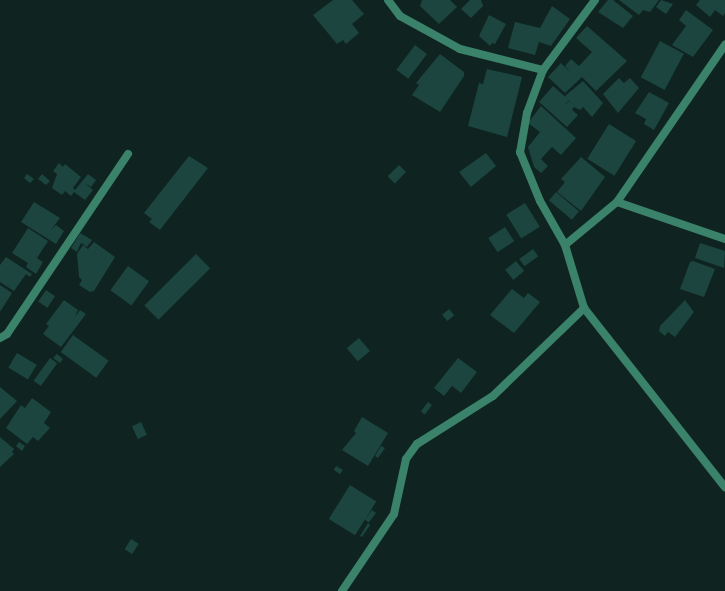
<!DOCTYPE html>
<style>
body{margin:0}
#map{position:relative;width:725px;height:591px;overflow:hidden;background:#0f2420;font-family:"Nunito Sans",sans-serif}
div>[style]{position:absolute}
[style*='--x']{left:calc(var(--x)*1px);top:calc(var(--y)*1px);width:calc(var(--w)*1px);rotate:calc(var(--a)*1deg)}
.building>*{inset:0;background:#1b453e;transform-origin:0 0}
.street>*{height:8px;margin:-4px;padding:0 4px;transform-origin:4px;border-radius:4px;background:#3b826a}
span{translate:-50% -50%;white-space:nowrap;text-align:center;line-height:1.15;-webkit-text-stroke:4px #0f2420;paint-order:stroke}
</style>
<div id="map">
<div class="building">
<div style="clip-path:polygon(333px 0,352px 0,364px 14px,352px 24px,359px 33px,346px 44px,343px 40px,337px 44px,313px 15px)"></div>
<div style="clip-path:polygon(422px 0,450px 0,457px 7px,439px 24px,420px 6px)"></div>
<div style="clip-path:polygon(470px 0,481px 0,483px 6px,471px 18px,461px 9px)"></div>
<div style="clip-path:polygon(608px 0,613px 0,633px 16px,623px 28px,598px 12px)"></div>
<div style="clip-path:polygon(619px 0,659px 0,650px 12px,643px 10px,639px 15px)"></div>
<div style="clip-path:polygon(661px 0,673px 4px,666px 14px,656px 7px)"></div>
<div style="clip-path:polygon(700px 0,725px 0,725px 13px,723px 16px,715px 10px,710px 17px,696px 5px)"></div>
<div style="clip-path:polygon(552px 6px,570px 19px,551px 46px,539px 42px,535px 55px,508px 48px,515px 22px,540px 28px)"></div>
<div style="clip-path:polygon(686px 10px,713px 30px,693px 57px,672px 45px,686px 26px,679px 20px)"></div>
<div style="clip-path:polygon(489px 15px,506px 24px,495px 44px,492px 43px,490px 46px,479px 36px)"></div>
<div style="clip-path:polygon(587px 26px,627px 61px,596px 91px,582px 77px,565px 93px,548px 77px,561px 63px,570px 72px,565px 66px,571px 59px,579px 66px,592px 52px,576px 38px)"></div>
<div style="left:660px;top:41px;width:27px;height:41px;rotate:28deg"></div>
<div style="left:415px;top:45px;width:15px;height:31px;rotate:37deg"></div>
<div style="clip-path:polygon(440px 54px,464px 72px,464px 76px,440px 112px,412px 95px,419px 85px,416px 83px)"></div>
<div style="clip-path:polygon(487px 69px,522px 77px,507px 137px,468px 126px,479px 83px,483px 84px)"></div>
<div style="clip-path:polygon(619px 78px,624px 83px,630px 78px,639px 88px,618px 113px,603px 94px)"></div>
<div style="clip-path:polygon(583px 81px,603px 103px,592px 117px,583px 107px,580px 110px,574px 107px,572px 110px,578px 115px,567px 127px,539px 102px,553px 86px,569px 100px,564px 105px,569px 101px,573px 105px,565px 96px)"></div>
<div style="clip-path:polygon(649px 92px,669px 103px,654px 130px,644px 124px,646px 119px,635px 113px)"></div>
<div style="clip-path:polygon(541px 106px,576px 138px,561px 155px,552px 147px,541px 159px,548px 166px,541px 173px,534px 167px,528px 147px,540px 132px,528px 123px)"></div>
<div style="left:609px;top:124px;width:32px;height:41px;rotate:32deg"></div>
<div style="clip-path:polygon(486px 153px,496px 166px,471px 187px,459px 172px)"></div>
<div style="clip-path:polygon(189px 156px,208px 168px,160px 230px,149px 222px,152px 219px,144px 213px)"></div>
<div style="clip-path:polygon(581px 157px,605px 177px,581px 211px,557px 192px,565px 182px,561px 179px)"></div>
<div style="clip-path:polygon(59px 163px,63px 167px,65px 164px,81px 177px,73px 188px,75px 190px,88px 174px,96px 180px,91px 187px,85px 183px,93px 190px,85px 200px,74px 192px,71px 196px,65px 191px,62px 195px,52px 188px,57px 174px,53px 171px)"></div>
<div style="left:399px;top:165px;width:10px;height:16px;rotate:45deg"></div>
<div style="clip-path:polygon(27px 174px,34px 179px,30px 183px,24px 178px)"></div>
<div style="clip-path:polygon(42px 174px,50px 181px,46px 185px,38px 179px)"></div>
<div style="left:556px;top:192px;width:30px;height:11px;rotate:40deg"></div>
<div style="clip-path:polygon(34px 202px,60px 218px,51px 230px,56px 225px,64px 231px,56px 244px,21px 222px)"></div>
<div style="left:525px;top:203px;width:28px;height:22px;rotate:58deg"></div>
<div style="left:505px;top:227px;width:17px;height:20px;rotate:57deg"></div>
<div style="clip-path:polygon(28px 228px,48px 241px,37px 258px,32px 255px,43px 262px,36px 274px,26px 267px,28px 263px,12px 253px)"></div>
<div style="clip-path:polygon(80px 233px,92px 240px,87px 247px,81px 243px,77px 252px,71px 248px)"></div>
<div style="clip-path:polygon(94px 242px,115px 257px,94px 291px,90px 292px,79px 285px,82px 280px,79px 277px,77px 254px,83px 245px,88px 249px)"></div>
<div style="clip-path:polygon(700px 243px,725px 251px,724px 268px,695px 258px)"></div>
<div style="left:533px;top:249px;width:9px;height:17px;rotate:54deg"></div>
<div style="left:196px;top:254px;width:20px;height:73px;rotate:45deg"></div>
<div style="clip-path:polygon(6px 257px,32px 274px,30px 277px,26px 274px,14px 291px,0 282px,0 265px)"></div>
<div style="left:516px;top:261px;width:13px;height:14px;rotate:51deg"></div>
<div style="clip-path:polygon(693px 261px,715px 269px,704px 297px,680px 289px,690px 262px)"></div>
<div style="left:128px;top:266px;width:26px;height:30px;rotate:36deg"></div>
<div style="clip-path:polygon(0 285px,12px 293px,0 312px)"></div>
<div style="clip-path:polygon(512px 289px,524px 298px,528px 293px,540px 302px,514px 333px,490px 315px)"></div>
<div style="left:46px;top:290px;width:11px;height:14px;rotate:34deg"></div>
<div style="clip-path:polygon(64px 300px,78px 310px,75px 317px,80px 310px,86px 314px,61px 347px,43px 334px,49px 326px,46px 324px)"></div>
<div style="clip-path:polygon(685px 300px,694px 312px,675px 337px,668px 332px,665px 336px,659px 331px,660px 326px)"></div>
<div style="left:449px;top:309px;width:8px;height:9px;rotate:50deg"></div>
<div style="left:73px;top:335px;width:44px;height:21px;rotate:36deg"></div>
<div style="left:359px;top:338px;width:17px;height:16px;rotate:50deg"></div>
<div style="left:17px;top:353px;width:23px;height:17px;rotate:31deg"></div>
<div style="clip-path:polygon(57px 354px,63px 359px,60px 363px,53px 358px)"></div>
<div style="left:50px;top:358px;width:9px;height:28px;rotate:36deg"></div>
<div style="clip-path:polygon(458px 358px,477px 372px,461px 393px,452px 386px,444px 396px,434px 388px)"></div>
<div style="clip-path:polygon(0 387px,17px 401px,0 419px)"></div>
<div style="clip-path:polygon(32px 398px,51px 412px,44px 423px,50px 428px,38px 441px,33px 437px,27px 444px,6px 428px,21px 405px,25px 408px)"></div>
<div style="left:428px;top:402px;width:5px;height:12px;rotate:37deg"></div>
<div style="clip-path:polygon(362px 417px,388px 433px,368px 466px,342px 450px,356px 433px,354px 431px)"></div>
<div style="left:141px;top:422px;width:14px;height:10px;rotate:65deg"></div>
<div style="clip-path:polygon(0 437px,14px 449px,12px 452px,14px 454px,0 467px)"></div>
<div style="clip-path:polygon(19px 442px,25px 446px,22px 451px,16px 446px)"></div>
<div style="clip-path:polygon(381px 446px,385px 448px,378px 458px,375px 456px)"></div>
<div style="clip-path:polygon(336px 466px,343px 470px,340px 474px,334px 470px)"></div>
<div style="left:350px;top:485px;width:31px;height:40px;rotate:32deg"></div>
<div style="left:372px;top:510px;width:5px;height:12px;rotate:37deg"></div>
<div style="clip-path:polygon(368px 523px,370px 525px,362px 537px,360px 536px)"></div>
<div style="left:131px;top:539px;width:9px;height:12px;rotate:32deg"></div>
</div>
<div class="street">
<div style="--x:388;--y:0;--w:20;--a:53"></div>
<div style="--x:400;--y:16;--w:68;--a:28.8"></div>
<div style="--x:460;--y:49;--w:86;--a:14.2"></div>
<div style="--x:595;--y:0;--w:87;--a:126.6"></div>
<div style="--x:543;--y:70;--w:46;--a:110.4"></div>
<div style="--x:527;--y:113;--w:40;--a:100"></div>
<div style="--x:520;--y:152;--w:53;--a:67.8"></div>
<div style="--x:540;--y:201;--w:51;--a:60.4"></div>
<div style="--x:565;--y:245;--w:66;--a:73.2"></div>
<div style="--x:584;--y:308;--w:228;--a:51.8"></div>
<div style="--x:617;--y:202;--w:114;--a:18.9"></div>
<div style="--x:565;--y:245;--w:67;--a:-39.6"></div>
<div style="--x:617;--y:202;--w:191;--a:-55.5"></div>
<div style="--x:0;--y:338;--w:8;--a:-30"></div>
<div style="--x:7;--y:334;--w:217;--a:-56.1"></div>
<div style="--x:342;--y:591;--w:93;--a:-56"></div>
<div style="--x:394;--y:514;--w:56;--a:-77.7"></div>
<div style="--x:406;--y:459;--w:19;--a:-54"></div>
<div style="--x:417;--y:444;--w:90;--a:-32.3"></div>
<div style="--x:493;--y:396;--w:127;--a:-44"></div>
</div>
</div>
